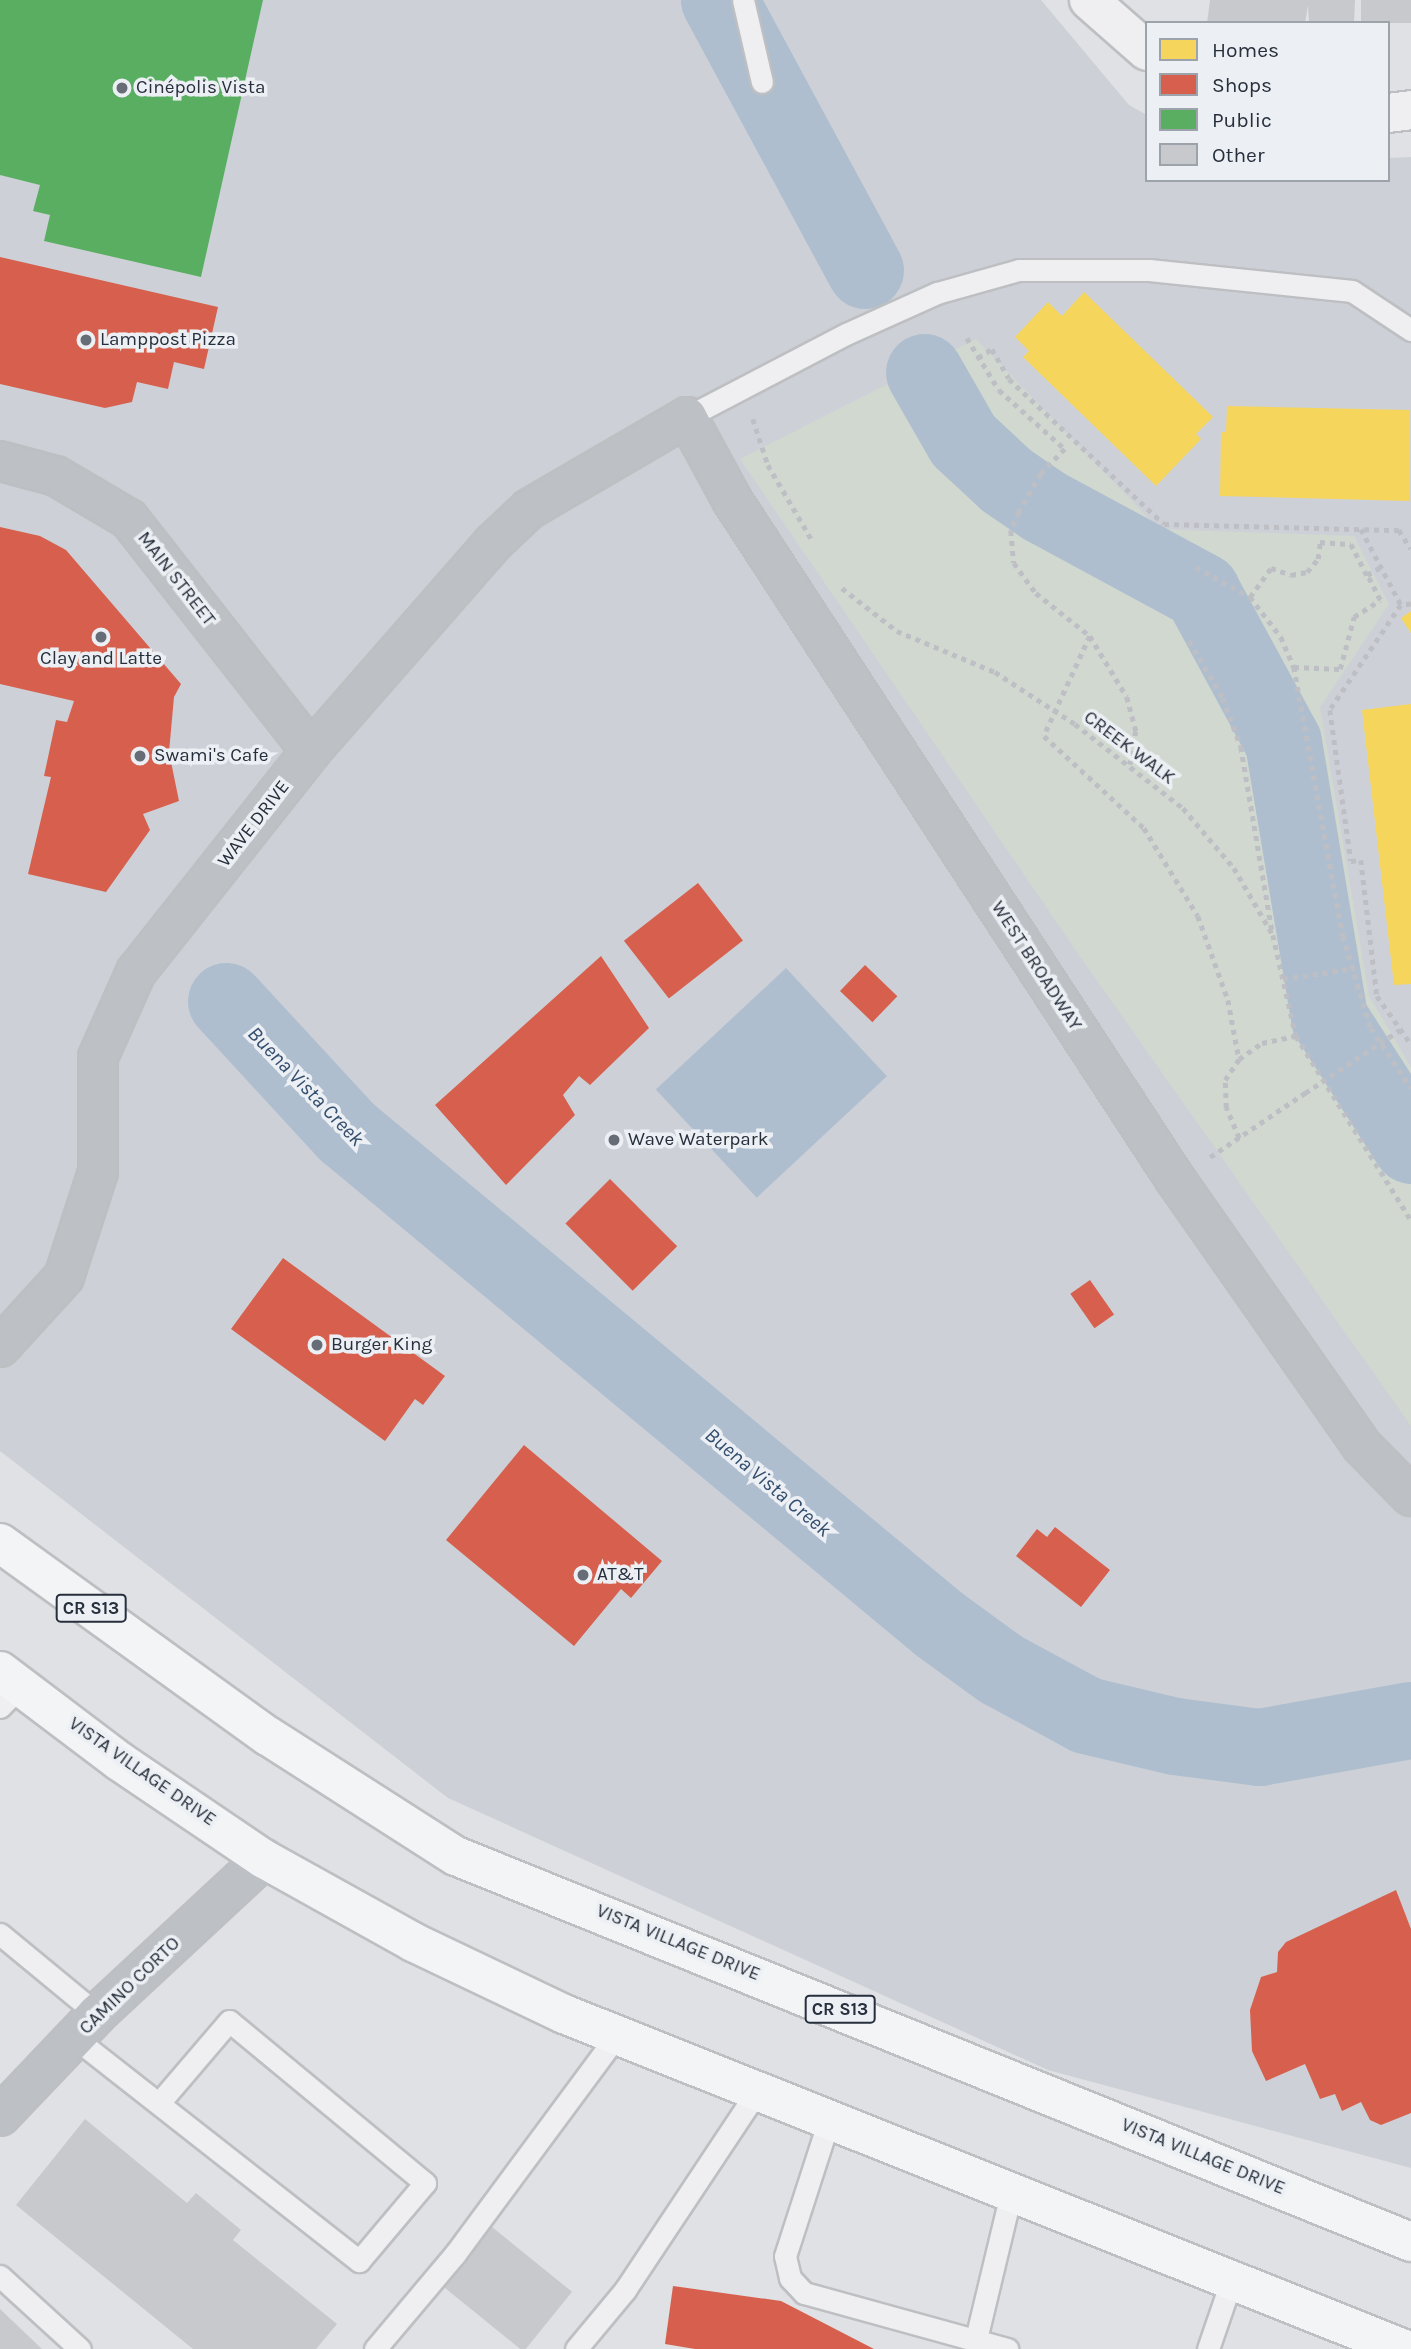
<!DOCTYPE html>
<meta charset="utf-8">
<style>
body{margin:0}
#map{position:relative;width:1411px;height:2349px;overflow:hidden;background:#dfe1e4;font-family:Karla,sans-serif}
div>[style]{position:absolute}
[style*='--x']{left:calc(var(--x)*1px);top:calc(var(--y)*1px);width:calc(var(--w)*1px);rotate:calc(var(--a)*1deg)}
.built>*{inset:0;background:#cdd1d7}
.green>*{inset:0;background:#d0d8d0}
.water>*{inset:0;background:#aebece;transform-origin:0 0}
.homes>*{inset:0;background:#f6d55c}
.shops>*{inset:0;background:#d6604d;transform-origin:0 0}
.public>*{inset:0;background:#5aae61}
.river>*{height:77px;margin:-38.5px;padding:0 38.5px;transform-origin:38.5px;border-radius:38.5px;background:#aebece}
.building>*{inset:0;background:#c8c9cc;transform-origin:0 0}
.path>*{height:4.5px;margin-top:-2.25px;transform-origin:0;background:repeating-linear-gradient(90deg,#bebfc4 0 5px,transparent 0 10px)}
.roads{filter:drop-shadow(2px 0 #bdbfc2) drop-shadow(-2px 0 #bdbfc2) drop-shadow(0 2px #bdbfc2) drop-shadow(0 -2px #bdbfc2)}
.lane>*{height:21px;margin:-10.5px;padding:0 10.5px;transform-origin:10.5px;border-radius:10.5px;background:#efeff1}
.street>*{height:38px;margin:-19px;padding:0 19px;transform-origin:19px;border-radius:19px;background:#efeff1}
.secondary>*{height:38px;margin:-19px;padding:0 19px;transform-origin:19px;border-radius:19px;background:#bdc0c4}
.primary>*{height:38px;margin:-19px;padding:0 19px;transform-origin:19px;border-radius:19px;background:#f3f4f5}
.path-bridge>*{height:4.5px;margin-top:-2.25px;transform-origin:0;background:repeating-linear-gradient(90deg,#bebfc4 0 5px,transparent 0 10px)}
.dots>*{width:19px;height:19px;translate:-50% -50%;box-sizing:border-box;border:4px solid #ecf0f4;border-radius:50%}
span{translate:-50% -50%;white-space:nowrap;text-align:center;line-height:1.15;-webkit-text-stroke:7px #ecf0f4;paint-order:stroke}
.shield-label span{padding:2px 5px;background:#ecf0f4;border:2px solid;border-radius:5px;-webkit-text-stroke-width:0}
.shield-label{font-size:18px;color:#272f3c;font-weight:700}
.poi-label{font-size:19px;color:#272f3c}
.left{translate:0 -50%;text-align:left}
.street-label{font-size:19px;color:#272f3c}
.water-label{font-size:21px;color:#334e6e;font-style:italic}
.legend{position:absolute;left:1145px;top:21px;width:245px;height:161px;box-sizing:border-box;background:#ecf0f4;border:2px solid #9da3aa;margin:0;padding:9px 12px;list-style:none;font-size:21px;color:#272f3c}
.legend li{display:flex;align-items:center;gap:14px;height:35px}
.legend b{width:35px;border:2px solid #9da3aa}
</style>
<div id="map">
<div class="built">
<div style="clip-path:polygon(0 0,1041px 0,1129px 105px,1147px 115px,1147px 180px,1388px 180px,1388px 158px,1411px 157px,1411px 2168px,1048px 2070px,448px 1798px,0 1451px)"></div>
</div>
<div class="green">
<div style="clip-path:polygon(976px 339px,1159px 529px,1354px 536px,1389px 604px,1320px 707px,1369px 996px,1411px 1067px,1411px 1426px,1079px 955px,740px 459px)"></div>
</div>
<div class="water">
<div style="left:786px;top:968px;width:148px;height:178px;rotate:47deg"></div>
</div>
<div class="homes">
<div style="clip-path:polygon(1084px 292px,1213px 417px,1196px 434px,1201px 439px,1156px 486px,1023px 357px,1029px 351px,1015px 337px,1048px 302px,1062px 316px)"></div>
<div style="clip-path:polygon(1227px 406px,1410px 410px,1410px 501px,1220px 496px,1221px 432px,1226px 432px)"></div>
<div style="clip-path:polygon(1411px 611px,1411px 633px,1401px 618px)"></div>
<div style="clip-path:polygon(1411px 704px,1411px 984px,1394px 985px,1362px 710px)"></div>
</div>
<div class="shops">
<div style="clip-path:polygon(0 257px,218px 307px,204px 369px,174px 362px,168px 389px,137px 382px,132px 402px,105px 408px,0 384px)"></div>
<div style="clip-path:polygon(0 527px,40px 536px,66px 550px,181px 684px,174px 697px,169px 752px,179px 801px,143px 814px,150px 830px,106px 892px,28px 874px,51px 777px,44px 776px,56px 720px,67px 722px,74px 701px,0 684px)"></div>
<div style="left:698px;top:883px;width:73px;height:94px;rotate:52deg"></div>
<div style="clip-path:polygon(601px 956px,649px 1028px,590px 1085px,579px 1076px,563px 1095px,575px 1115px,506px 1185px,435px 1105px)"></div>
<div style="left:865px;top:965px;width:45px;height:36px;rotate:44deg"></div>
<div style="left:610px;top:1179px;width:95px;height:63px;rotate:45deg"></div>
<div style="clip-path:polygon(283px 1258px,445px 1376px,423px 1405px,415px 1399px,385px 1441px,231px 1329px)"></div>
<div style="left:1090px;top:1280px;width:42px;height:24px;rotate:55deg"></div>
<div style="clip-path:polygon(524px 1445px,662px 1561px,631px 1598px,621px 1589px,574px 1646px,446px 1540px)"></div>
<div style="clip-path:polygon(1055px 1527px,1110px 1570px,1081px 1607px,1016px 1556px,1037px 1529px,1047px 1537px)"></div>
<div style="clip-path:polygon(1396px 1890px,1411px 1929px,1411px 2113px,1381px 2125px,1370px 2120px,1361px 2102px,1342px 2111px,1335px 2094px,1320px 2099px,1305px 2064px,1266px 2081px,1252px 2051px,1250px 2010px,1261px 1977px,1277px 1972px,1278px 1952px,1286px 1942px)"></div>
<div style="clip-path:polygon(673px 2286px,781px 2301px,874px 2349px,695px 2349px,665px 2344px)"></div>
</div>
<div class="public">
<div style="clip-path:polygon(0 0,263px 0,201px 277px,44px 241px,50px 215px,33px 211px,40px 185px,0 175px)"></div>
</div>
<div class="river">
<div style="--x:719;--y:0;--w:307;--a:61.6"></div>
<div style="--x:924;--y:372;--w:78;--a:60.2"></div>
<div style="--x:963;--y:440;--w:59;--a:42.9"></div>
<div style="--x:1006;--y:480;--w:46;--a:34.4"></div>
<div style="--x:1044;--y:506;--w:179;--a:28.4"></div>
<div style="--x:1201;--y:591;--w:172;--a:61.5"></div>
<div style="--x:1283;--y:742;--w:280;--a:80.5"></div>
<div style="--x:1329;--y:1018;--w:151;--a:57.2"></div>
<div style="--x:226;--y:1001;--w:178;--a:47.3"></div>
<div style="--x:347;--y:1132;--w:770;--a:39.73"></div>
<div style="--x:939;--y:1624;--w:77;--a:36"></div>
<div style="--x:1001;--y:1669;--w:97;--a:28.4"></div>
<div style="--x:1086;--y:1715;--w:91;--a:13.3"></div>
<div style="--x:1175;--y:1736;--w:85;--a:7.5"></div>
<div style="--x:1259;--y:1747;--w:154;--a:-10.1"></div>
</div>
<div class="building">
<div style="clip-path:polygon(1210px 0,1355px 0,1354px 23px,1309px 23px,1308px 5px,1305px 23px,1207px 23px)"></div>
<div style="left:1361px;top:0;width:50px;height:23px"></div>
<div style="clip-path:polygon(85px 2119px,187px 2203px,196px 2193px,241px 2230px,233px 2240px,337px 2324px,316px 2349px,193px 2349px,16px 2205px)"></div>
<div style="left:492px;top:2227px;width:103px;height:77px;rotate:39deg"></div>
<div style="clip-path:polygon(0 2309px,42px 2349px,0 2349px)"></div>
</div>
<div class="path">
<div style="--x:967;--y:338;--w:61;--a:58.4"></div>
<div style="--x:999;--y:390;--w:89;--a:41.8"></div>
<div style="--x:1065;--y:449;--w:35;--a:134"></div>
<div style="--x:1041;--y:474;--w:44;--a:120.1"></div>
<div style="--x:1019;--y:512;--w:21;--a:113"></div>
<div style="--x:1011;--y:531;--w:32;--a:85"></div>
<div style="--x:1014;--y:563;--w:37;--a:54"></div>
<div style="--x:1036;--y:593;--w:69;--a:38.5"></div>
<div style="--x:1090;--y:636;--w:71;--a:58.8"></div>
<div style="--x:1127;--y:697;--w:35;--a:75"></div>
<div style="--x:1136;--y:731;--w:34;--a:100"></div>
<div style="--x:978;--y:358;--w:17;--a:-33"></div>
<div style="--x:992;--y:349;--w:34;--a:60"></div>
<div style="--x:1009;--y:379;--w:212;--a:43.1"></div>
<div style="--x:1164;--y:524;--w:235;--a:1.5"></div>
<div style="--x:1399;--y:530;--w:22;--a:58"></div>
<div style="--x:753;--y:419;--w:48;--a:71.9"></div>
<div style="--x:768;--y:465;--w:87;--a:59.6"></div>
<div style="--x:1361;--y:529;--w:86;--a:62.2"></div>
<div style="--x:1196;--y:567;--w:62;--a:29.1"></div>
<div style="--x:1250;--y:597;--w:51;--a:52.2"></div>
<div style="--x:1281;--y:637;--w:33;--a:67"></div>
<div style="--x:1294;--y:667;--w:273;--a:79.7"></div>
<div style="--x:1343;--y:936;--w:96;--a:73.1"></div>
<div style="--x:1371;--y:1028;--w:72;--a:56.3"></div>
<div style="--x:842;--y:588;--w:70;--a:38"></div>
<div style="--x:897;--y:631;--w:106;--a:22.7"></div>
<div style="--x:995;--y:672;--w:95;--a:33"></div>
<div style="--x:1075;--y:724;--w:137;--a:37.9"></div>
<div style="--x:1183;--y:808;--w:79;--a:49.6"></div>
<div style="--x:1234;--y:868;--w:78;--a:59.8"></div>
<div style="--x:1273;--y:935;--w:104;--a:77.2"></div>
<div style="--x:1296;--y:1036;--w:217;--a:58"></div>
<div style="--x:1250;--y:597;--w:36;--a:-54"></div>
<div style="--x:1271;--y:568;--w:21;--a:19"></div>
<div style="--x:1291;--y:575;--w:16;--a:-11"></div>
<div style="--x:1307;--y:572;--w:17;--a:-50"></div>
<div style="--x:1318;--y:559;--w:17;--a:-83"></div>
<div style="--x:1320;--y:542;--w:31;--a:4"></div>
<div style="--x:1351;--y:544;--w:35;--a:63"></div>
<div style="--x:1411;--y:604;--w:10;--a:174"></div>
<div style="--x:1401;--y:605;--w:127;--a:124.1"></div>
<div style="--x:1330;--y:710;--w:152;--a:82.1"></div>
<div style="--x:1351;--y:861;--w:10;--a:-6"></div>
<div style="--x:1361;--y:860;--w:137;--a:83.3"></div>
<div style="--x:1377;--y:996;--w:59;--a:54.7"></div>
<div style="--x:1090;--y:636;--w:110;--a:114.7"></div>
<div style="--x:1044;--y:736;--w:136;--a:42.6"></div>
<div style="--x:1144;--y:828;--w:103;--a:58.5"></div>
<div style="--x:1198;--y:916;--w:89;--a:70.3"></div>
<div style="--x:1228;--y:1000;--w:60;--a:79.4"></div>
<div style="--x:1189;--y:641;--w:66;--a:59.2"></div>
<div style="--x:1223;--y:698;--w:52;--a:69.8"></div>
<div style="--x:1241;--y:747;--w:187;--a:80.4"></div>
<div style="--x:1294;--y:667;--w:46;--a:2.5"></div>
<div style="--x:1340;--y:669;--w:54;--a:-74.9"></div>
<div style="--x:1354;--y:617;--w:31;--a:-33"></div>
<div style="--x:1380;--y:600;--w:28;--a:-117"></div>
<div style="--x:1367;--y:575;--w:16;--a:-30"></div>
<div style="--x:1283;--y:979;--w:73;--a:-8.7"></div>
<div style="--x:1239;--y:1138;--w:33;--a:-113"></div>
<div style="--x:1226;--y:1108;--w:28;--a:-92"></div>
<div style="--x:1225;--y:1080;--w:25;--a:-56"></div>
<div style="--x:1239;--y:1059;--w:28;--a:-35"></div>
<div style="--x:1262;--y:1043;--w:35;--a:-12"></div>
<div style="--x:1210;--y:1157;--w:115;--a:-34"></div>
</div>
<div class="roads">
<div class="lane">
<div style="--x:743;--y:0;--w:84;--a:77"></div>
<div style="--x:687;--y:417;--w:179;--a:-27.6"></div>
<div style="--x:846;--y:334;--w:100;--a:-24.3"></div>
<div style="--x:937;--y:293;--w:85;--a:-15.7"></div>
<div style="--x:1019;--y:270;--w:130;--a:0"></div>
<div style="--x:1149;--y:270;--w:204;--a:5.9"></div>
<div style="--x:1352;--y:291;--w:71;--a:33.5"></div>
<div style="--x:0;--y:1707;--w:30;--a:-46"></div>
<div style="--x:0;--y:1934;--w:126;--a:39.5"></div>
<div style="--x:76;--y:2039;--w:360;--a:38.1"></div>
<div style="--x:359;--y:2261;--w:102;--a:-49.8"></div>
<div style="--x:425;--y:2183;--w:254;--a:-140.4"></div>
<div style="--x:229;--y:2021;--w:108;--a:130.5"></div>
<div style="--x:829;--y:2120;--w:143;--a:107.9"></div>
<div style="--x:785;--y:2256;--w:23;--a:77"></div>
<div style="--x:790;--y:2278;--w:21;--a:47"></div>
<div style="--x:804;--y:2293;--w:211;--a:15.4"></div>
<div style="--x:0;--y:2276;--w:108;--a:42.4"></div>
<div style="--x:976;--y:2339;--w:150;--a:-76.5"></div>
<div style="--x:375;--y:2349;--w:124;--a:-49.9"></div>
<div style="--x:455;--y:2254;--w:272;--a:-53.5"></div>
<div style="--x:576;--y:2349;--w:77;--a:-50.3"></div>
<div style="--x:625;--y:2290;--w:239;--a:-56.4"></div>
<div style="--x:1208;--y:2349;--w:71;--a:-71.1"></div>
</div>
<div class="street">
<div style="--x:1089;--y:0;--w:77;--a:41.3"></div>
<div style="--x:1388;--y:113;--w:23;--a:-7"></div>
</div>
<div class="secondary">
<div style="--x:0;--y:461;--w:58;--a:15"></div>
<div style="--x:56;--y:476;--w:85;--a:30.5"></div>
<div style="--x:129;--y:519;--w:295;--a:51.9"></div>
<div style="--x:0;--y:1347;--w:95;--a:-47.6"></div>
<div style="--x:64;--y:1277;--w:110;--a:-72.1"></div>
<div style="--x:98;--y:1172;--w:115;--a:-90"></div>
<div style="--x:98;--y:1057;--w:93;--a:-65.9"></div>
<div style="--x:136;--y:972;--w:282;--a:-51.6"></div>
<div style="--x:311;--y:751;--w:275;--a:-48.8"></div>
<div style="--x:492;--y:544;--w:51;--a:-43.4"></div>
<div style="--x:529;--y:509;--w:183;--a:-30.2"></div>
<div style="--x:687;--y:417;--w:94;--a:61.5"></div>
<div style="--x:732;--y:500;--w:811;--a:56.88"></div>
<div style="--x:1175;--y:1179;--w:326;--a:55"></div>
<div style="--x:1362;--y:1446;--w:70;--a:45.6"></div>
<div style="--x:0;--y:2116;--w:141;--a:-46.4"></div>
<div style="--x:97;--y:2014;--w:228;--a:-42.9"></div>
</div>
<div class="primary">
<div style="--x:0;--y:1543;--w:330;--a:35.8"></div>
<div style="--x:268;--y:1736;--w:223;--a:32.6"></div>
<div style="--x:456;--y:1856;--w:1030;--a:22.01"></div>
<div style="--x:0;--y:1671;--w:149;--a:37.1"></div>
<div style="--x:119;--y:1761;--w:175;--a:34.1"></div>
<div style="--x:264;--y:1859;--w:171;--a:29.1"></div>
<div style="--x:413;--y:1942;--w:167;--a:25.5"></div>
<div style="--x:564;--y:2014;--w:904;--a:21.74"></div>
</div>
</div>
<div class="path-bridge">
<div style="--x:1305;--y:1093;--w:114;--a:-33.6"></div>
</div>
<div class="dots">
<div style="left:122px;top:88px;background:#676d77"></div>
<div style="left:86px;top:340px;background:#676d77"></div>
<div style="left:101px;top:637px;background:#676d77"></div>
<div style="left:140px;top:756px;background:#676d77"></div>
<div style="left:614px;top:1140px;background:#676d77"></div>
<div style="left:317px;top:1345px;background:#676d77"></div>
<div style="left:583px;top:1575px;background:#676d77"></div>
</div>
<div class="shield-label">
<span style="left:91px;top:1608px">CR S13</span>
<span style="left:840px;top:2009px">CR S13</span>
</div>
<div class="poi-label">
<span class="left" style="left:136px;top:88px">Cinépolis Vista</span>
<span class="left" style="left:100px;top:340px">Lamppost Pizza</span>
<span style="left:101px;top:659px">Clay and Latte</span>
<span class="left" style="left:154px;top:756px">Swami's Cafe</span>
<span class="left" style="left:628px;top:1140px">Wave Waterpark</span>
<span class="left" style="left:331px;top:1345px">Burger King</span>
<span class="left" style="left:597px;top:1575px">AT&amp;T</span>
</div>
<div class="street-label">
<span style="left:176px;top:579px;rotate:52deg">MAIN STREET</span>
<span style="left:1129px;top:748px;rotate:37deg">CREEK WALK</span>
<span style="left:254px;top:824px;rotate:-52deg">WAVE DRIVE</span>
<span style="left:1036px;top:966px;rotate:57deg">WEST BROADWAY</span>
<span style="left:142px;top:1772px;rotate:35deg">VISTA VILLAGE DRIVE</span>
<span style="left:678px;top:1943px;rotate:22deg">VISTA VILLAGE DRIVE</span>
<span style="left:130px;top:1986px;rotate:-44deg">CAMINO CORTO</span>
<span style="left:1203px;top:2157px;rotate:22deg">VISTA VILLAGE DRIVE</span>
</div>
<div class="water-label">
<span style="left:306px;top:1086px;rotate:46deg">Buena Vista Creek</span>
<span style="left:768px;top:1482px;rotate:40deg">Buena Vista Creek</span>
</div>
<ul class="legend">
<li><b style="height:19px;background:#f6d55c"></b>Homes</li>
<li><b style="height:19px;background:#d6604d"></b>Shops</li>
<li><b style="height:19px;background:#5aae61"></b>Public</li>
<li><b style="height:19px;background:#c8c9cc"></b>Other</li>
</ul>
</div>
